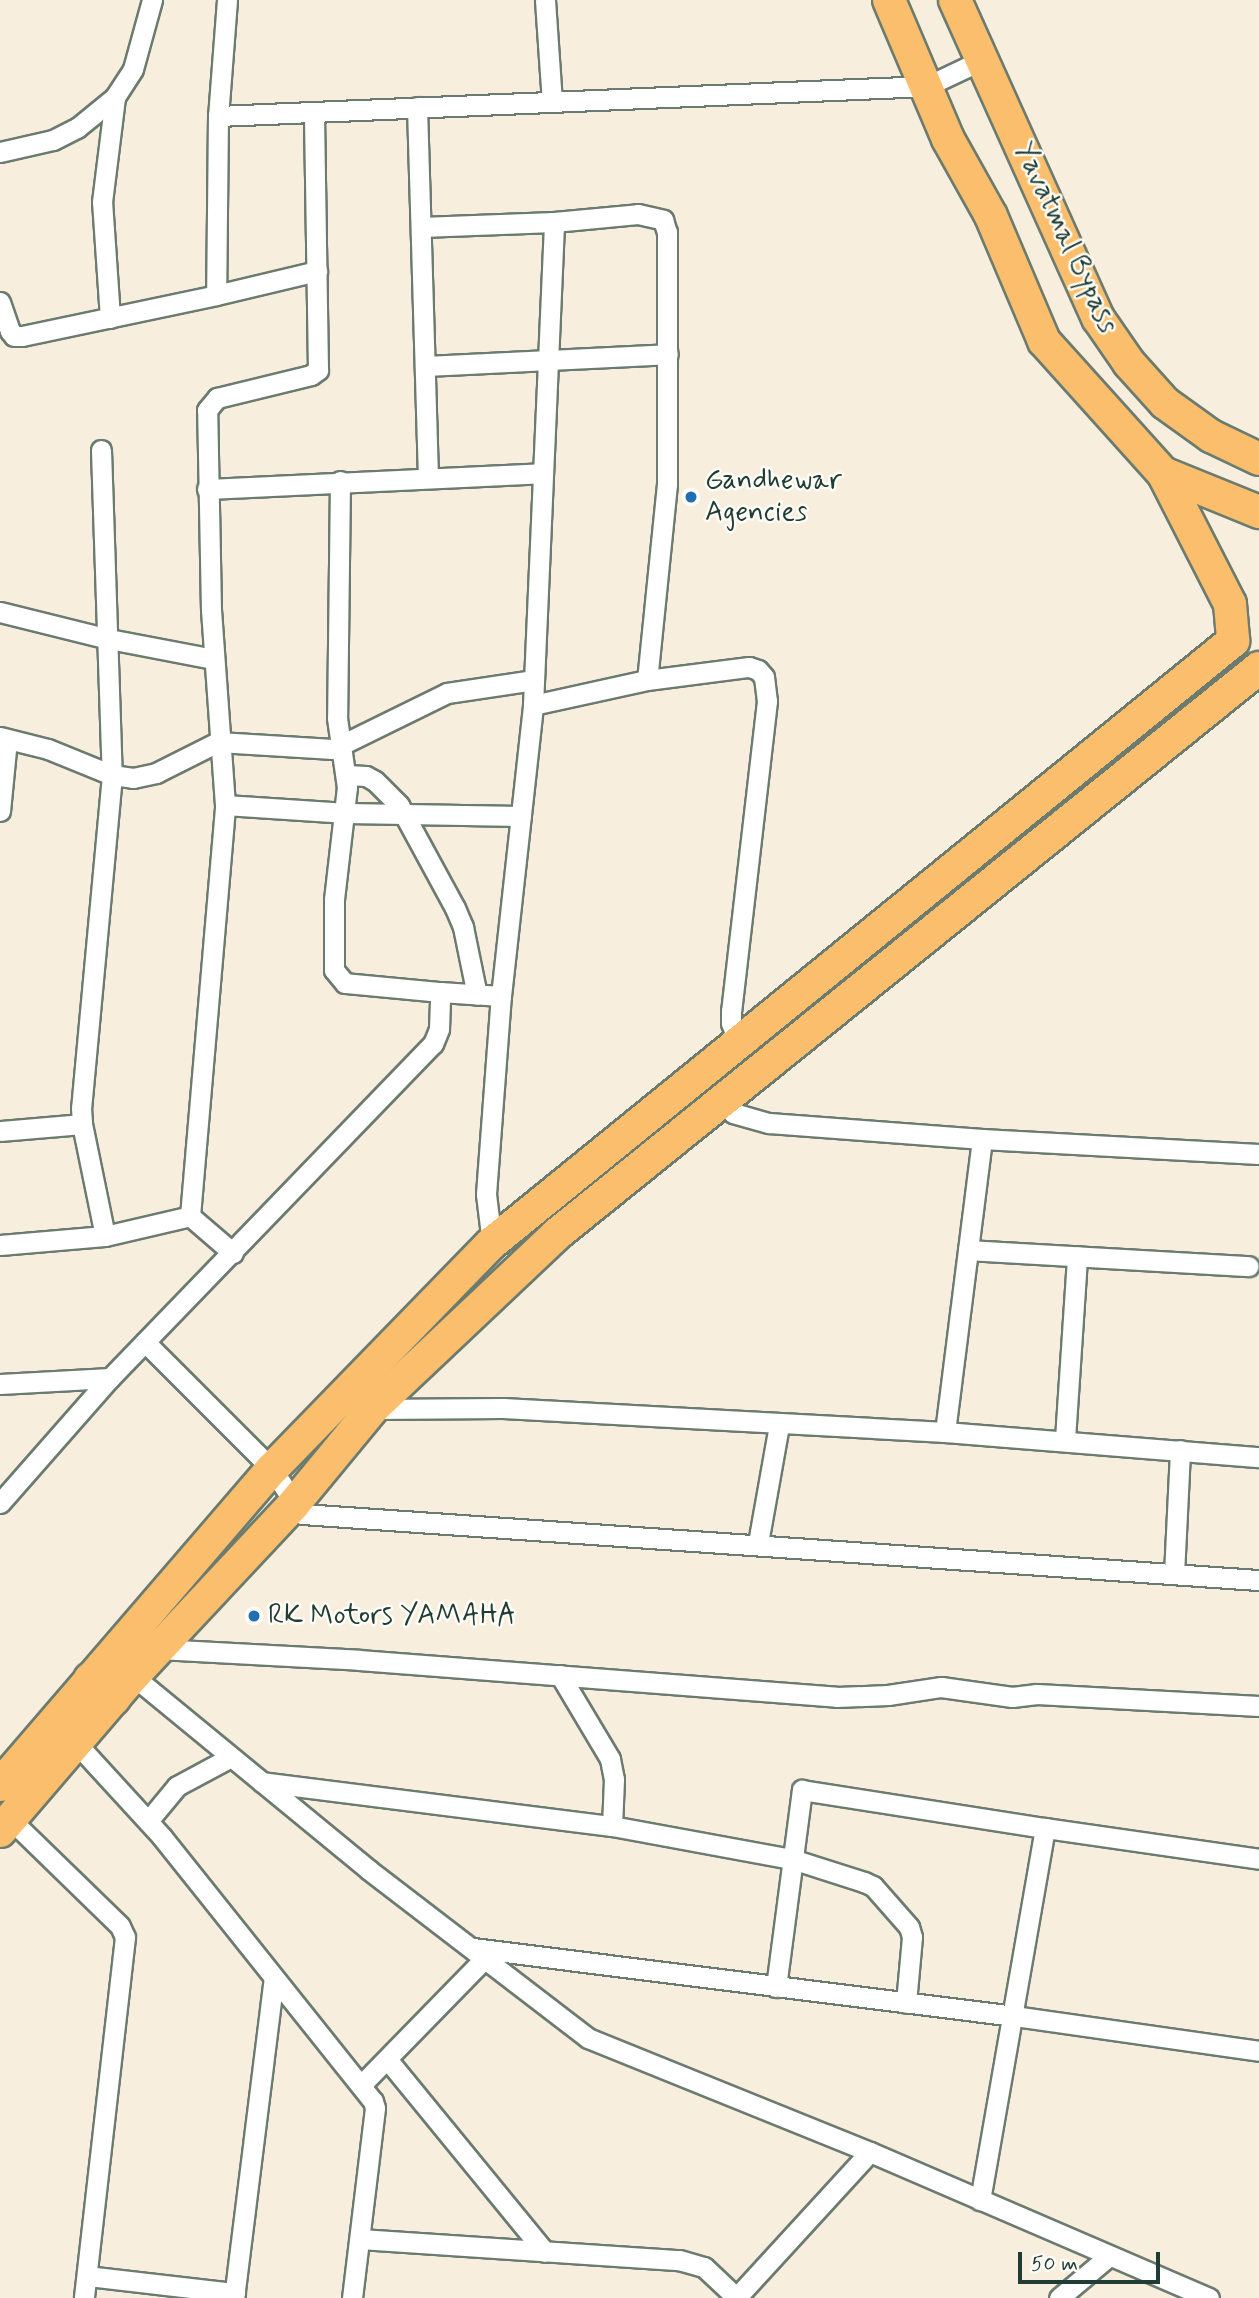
<!DOCTYPE html>
<style>
body{margin:0}
#map{position:relative;width:1259px;height:2298px;overflow:hidden;background:#f8eedd;font-family:Mynerve,sans-serif}
div>[style]{position:absolute}
[style*='--x']{left:calc(var(--x)*1px);top:calc(var(--y)*1px);width:calc(var(--w)*1px);rotate:calc(var(--a)*1deg)}
.roads{filter:drop-shadow(2px 0 #6b7b6f) drop-shadow(-2px 0 #6b7b6f) drop-shadow(0 2px #6b7b6f) drop-shadow(0 -2px #6b7b6f)}
.minor>*{height:19px;margin:-9.5px;padding:0 9.5px;transform-origin:9.5px;border-radius:9.5px;background:#fff}
.primary>*{height:32px;margin:-16px;padding:0 16px;transform-origin:16px;border-radius:16px;background:#fabe6d}
.trunk>*{height:32px;margin:-16px;padding:0 16px;transform-origin:16px;border-radius:16px;background:#fabe6d}
.dots>*{width:19px;height:19px;translate:-50% -50%;box-sizing:border-box;border:4px solid #fdfcf7;border-radius:50%}
span{translate:-50% -50%;white-space:nowrap;text-align:center;line-height:1.15;-webkit-text-stroke:5px #fdfcf7;paint-order:stroke}
.street-label{font-size:28px;color:#1f3d34}
.poi-label{font-size:28px;color:#1f3d34}
.left{translate:0 -50%;text-align:left}
.scale{position:absolute;left:1018px;top:2252px;width:142px;height:32px;box-sizing:border-box;border:4px solid #1f3d34;border-top:0;padding-left:9px;font-size:21px;line-height:24px;white-space:nowrap;color:#1f3d34;-webkit-text-stroke:5px #fdfcf7;paint-order:stroke}
</style>
<div id="map">
<div class="roads">
<div class="minor">
<div style="--x:227;--y:0;--w:116;--a:94.4"></div>
<div style="--x:218;--y:116;--w:179;--a:90.6"></div>
<div style="--x:216;--y:295;--w:104;--a:-13.4"></div>
<div style="--x:545;--y:0;--w:102;--a:86.1"></div>
<div style="--x:417;--y:107;--w:370;--a:88.3"></div>
<div style="--x:218;--y:116;--w:710;--a:-2.42"></div>
<div style="--x:927;--y:86;--w:61;--a:-25.3"></div>
<div style="--x:0;--y:152;--w:54;--a:-12.8"></div>
<div style="--x:53;--y:140;--w:27;--a:-27"></div>
<div style="--x:77;--y:128;--w:49;--a:-39.2"></div>
<div style="--x:115;--y:97;--w:33;--a:-57"></div>
<div style="--x:133;--y:69;--w:72;--a:-74.6"></div>
<div style="--x:421;--y:227;--w:133;--a:-2.2"></div>
<div style="--x:554;--y:222;--w:84;--a:-5.4"></div>
<div style="--x:638;--y:214;--w:26;--a:13"></div>
<div style="--x:663;--y:220;--w:13;--a:72"></div>
<div style="--x:667;--y:232;--w:252;--a:90"></div>
<div style="--x:667;--y:484;--w:197;--a:95.8"></div>
<div style="--x:0;--y:302;--w:31;--a:71"></div>
<div style="--x:10;--y:331;--w:6;--a:51"></div>
<div style="--x:14;--y:336;--w:8;--a:0"></div>
<div style="--x:22;--y:336;--w:198;--a:-11.9"></div>
<div style="--x:110;--y:318;--w:116;--a:-93.9"></div>
<div style="--x:102;--y:202;--w:106;--a:-82.9"></div>
<div style="--x:425;--y:366;--w:243;--a:-2.8"></div>
<div style="--x:101;--y:450;--w:325;--a:88.1"></div>
<div style="--x:112;--y:775;--w:334;--a:95.3"></div>
<div style="--x:81;--y:1108;--w:16;--a:86"></div>
<div style="--x:82;--y:1124;--w:114;--a:78.4"></div>
<div style="--x:340;--y:481;--w:237;--a:90.7"></div>
<div style="--x:337;--y:718;--w:70;--a:81.8"></div>
<div style="--x:347;--y:787;--w:114;--a:96.6"></div>
<div style="--x:334;--y:900;--w:70;--a:90"></div>
<div style="--x:334;--y:970;--w:17;--a:50"></div>
<div style="--x:345;--y:983;--w:95;--a:5.4"></div>
<div style="--x:207;--y:489;--w:336;--a:-2.7"></div>
<div style="--x:0;--y:612;--w:112;--a:13.9"></div>
<div style="--x:109;--y:639;--w:107;--a:10.8"></div>
<div style="--x:533;--y:705;--w:117;--a:-12.4"></div>
<div style="--x:647;--y:680;--w:103;--a:-7.3"></div>
<div style="--x:749;--y:667;--w:9;--a:18"></div>
<div style="--x:758;--y:670;--w:9;--a:49"></div>
<div style="--x:764;--y:677;--w:24;--a:83"></div>
<div style="--x:767;--y:701;--w:312;--a:96.6"></div>
<div style="--x:731;--y:1011;--w:12;--a:90"></div>
<div style="--x:731;--y:1023;--w:22;--a:68"></div>
<div style="--x:0;--y:737;--w:49;--a:14"></div>
<div style="--x:48;--y:749;--w:69;--a:22.1"></div>
<div style="--x:112;--y:775;--w:21;--a:8"></div>
<div style="--x:133;--y:778;--w:24;--a:-12"></div>
<div style="--x:156;--y:773;--w:69;--a:-26.6"></div>
<div style="--x:218;--y:742;--w:115;--a:3.5"></div>
<div style="--x:333;--y:749;--w:127;--a:-26.2"></div>
<div style="--x:447;--y:693;--w:88;--a:-8.5"></div>
<div style="--x:346;--y:775;--w:20;--a:3"></div>
<div style="--x:366;--y:776;--w:10;--a:29"></div>
<div style="--x:375;--y:781;--w:34;--a:45"></div>
<div style="--x:399;--y:805;--w:117;--a:61.5"></div>
<div style="--x:455;--y:908;--w:21;--a:67"></div>
<div style="--x:463;--y:927;--w:69;--a:78.4"></div>
<div style="--x:225;--y:805;--w:122;--a:3.8"></div>
<div style="--x:347;--y:813;--w:174;--a:1"></div>
<div style="--x:0;--y:811;--w:72;--a:-84.4"></div>
<div style="--x:722;--y:1101;--w:16;--a:47"></div>
<div style="--x:733;--y:1113;--w:37;--a:16"></div>
<div style="--x:769;--y:1123;--w:214;--a:4.3"></div>
<div style="--x:982;--y:1139;--w:277;--a:3.1"></div>
<div style="--x:0;--y:1131;--w:82;--a:-4.9"></div>
<div style="--x:492;--y:1243;--w:49;--a:-97"></div>
<div style="--x:486;--y:1194;--w:199;--a:-85.7"></div>
<div style="--x:501;--y:996;--w:293;--a:-83.7"></div>
<div style="--x:533;--y:705;--w:483;--a:-87.5"></div>
<div style="--x:0;--y:1245;--w:105;--a:-4.9"></div>
<div style="--x:105;--y:1236;--w:87;--a:-13.2"></div>
<div style="--x:968;--y:1250;--w:281;--a:3.3"></div>
<div style="--x:233;--y:1253;--w:57;--a:-139.3"></div>
<div style="--x:190;--y:1216;--w:412;--a:-85.1"></div>
<div style="--x:225;--y:805;--w:196;--a:-94.1"></div>
<div style="--x:211;--y:610;--w:200;--a:-91.1"></div>
<div style="--x:207;--y:410;--w:16;--a:-50"></div>
<div style="--x:217;--y:398;--w:97;--a:-13.7"></div>
<div style="--x:311;--y:375;--w:9;--a:-36"></div>
<div style="--x:318;--y:370;--w:258;--a:-90.9"></div>
<div style="--x:145;--y:1342;--w:180;--a:45"></div>
<div style="--x:272;--y:1469;--w:54;--a:56.3"></div>
<div style="--x:302;--y:1514;--w:959;--a:3.95"></div>
<div style="--x:0;--y:1384;--w:110;--a:-3.1"></div>
<div style="--x:372;--y:1409;--w:131;--a:-0.4"></div>
<div style="--x:503;--y:1408;--w:443;--a:3.1"></div>
<div style="--x:945;--y:1432;--w:315;--a:4.6"></div>
<div style="--x:945;--y:1432;--w:295;--a:-82.8"></div>
<div style="--x:1065;--y:1439;--w:183;--a:-86.2"></div>
<div style="--x:0;--y:1503;--w:167;--a:-48.7"></div>
<div style="--x:110;--y:1378;--w:465;--a:-46"></div>
<div style="--x:433;--y:1044;--w:16;--a:-68"></div>
<div style="--x:439;--y:1029;--w:37;--a:-88"></div>
<div style="--x:440;--y:992;--w:61;--a:3.8"></div>
<div style="--x:758;--y:1543;--w:120;--a:-79.9"></div>
<div style="--x:1174;--y:1574;--w:124;--a:-87.2"></div>
<div style="--x:159;--y:1649;--w:200;--a:3.1"></div>
<div style="--x:359;--y:1660;--w:479;--a:4.4"></div>
<div style="--x:837;--y:1697;--w:51;--a:-2.2"></div>
<div style="--x:888;--y:1695;--w:54;--a:-8.6"></div>
<div style="--x:941;--y:1687;--w:72;--a:8"></div>
<div style="--x:1012;--y:1697;--w:25;--a:-7"></div>
<div style="--x:1037;--y:1694;--w:222;--a:3.1"></div>
<div style="--x:560;--y:1675;--w:98;--a:59.2"></div>
<div style="--x:610;--y:1759;--w:20;--a:79"></div>
<div style="--x:614;--y:1779;--w:47;--a:92.4"></div>
<div style="--x:133;--y:1676;--w:306;--a:39.4"></div>
<div style="--x:369;--y:1870;--w:276;--a:37.5"></div>
<div style="--x:588;--y:2038;--w:304;--a:22"></div>
<div style="--x:870;--y:2152;--w:369;--a:23.3"></div>
<div style="--x:76;--y:1743;--w:127;--a:47.5"></div>
<div style="--x:162;--y:1837;--w:338;--a:51.4"></div>
<div style="--x:373;--y:2101;--w:7;--a:74"></div>
<div style="--x:375;--y:2108;--w:191;--a:96.9"></div>
<div style="--x:262;--y:1782;--w:353;--a:7.2"></div>
<div style="--x:612;--y:1826;--w:183;--a:10.4"></div>
<div style="--x:792;--y:1859;--w:76;--a:17.7"></div>
<div style="--x:864;--y:1882;--w:10;--a:24"></div>
<div style="--x:873;--y:1886;--w:55;--a:48.7"></div>
<div style="--x:909;--y:1927;--w:10;--a:73"></div>
<div style="--x:912;--y:1937;--w:66;--a:95.2"></div>
<div style="--x:10;--y:1819;--w:153;--a:44.2"></div>
<div style="--x:120;--y:1926;--w:12;--a:66"></div>
<div style="--x:125;--y:1937;--w:363;--a:96.5"></div>
<div style="--x:148;--y:1821;--w:45;--a:-50.4"></div>
<div style="--x:177;--y:1786;--w:61;--a:-28.2"></div>
<div style="--x:1045;--y:1828;--w:216;--a:8.2"></div>
<div style="--x:473;--y:1948;--w:545;--a:7.16"></div>
<div style="--x:1014;--y:2016;--w:247;--a:8.1"></div>
<div style="--x:776;--y:1987;--w:199;--a:-82.5"></div>
<div style="--x:802;--y:1790;--w:246;--a:8.9"></div>
<div style="--x:1045;--y:1828;--w:378;--a:99.9"></div>
<div style="--x:387;--y:2059;--w:249;--a:50.7"></div>
<div style="--x:361;--y:2085;--w:177;--a:-45.7"></div>
<div style="--x:360;--y:2239;--w:320;--a:3.8"></div>
<div style="--x:679;--y:2260;--w:26;--a:16"></div>
<div style="--x:704;--y:2267;--w:45;--a:43.2"></div>
<div style="--x:87;--y:2276;--w:149;--a:6.6"></div>
<div style="--x:234;--y:2298;--w:322;--a:-82.9"></div>
<div style="--x:736;--y:2298;--w:198;--a:-47.5"></div>
<div style="--x:1059;--y:2298;--w:65;--a:-40"></div>
</div>
<div class="primary">
<div style="--x:0;--y:1785;--w:417;--a:-49.3"></div>
<div style="--x:272;--y:1469;--w:315;--a:-45.8"></div>
<div style="--x:492;--y:1243;--w:955;--a:-39.09"></div>
<div style="--x:0;--y:1831;--w:204;--a:-49.4"></div>
<div style="--x:133;--y:1676;--w:234;--a:-46.9"></div>
<div style="--x:293;--y:1505;--w:124;--a:-50.5"></div>
<div style="--x:372;--y:1409;--w:255;--a:-43.4"></div>
<div style="--x:557;--y:1234;--w:902;--a:-38.88"></div>
</div>
<div class="trunk">
<div style="--x:889;--y:0;--w:151;--a:67"></div>
<div style="--x:948;--y:139;--w:88;--a:60.8"></div>
<div style="--x:991;--y:216;--w:136;--a:67"></div>
<div style="--x:1044;--y:341;--w:178;--a:48"></div>
<div style="--x:1163;--y:473;--w:147;--a:62.9"></div>
<div style="--x:1230;--y:604;--w:37;--a:85"></div>
<div style="--x:955;--y:0;--w:349;--a:65.8"></div>
<div style="--x:1098;--y:318;--w:55;--a:55.4"></div>
<div style="--x:1129;--y:363;--w:54;--a:48"></div>
<div style="--x:1165;--y:403;--w:57;--a:35.7"></div>
<div style="--x:1211;--y:436;--w:53;--a:25.6"></div>
<div style="--x:1163;--y:473;--w:104;--a:22.1"></div>
<div style="--x:90;--y:1679;--w:31;--a:40"></div>
</div>
</div>
<div class="dots">
<div style="left:691px;top:497px;background:#1f6fb2"></div>
<div style="left:254px;top:1616px;background:#1f6fb2"></div>
</div>
<div class="street-label">
<span style="left:1065px;top:238px;rotate:65deg">Yavatmal Bypass</span>
</div>
<div class="poi-label">
<span class="left" style="left:705px;top:497px">Gandhewar<br>Agencies</span>
<span class="left" style="left:268px;top:1616px">RK Motors YAMAHA</span>
</div>
<div class="scale">50 m</div>
</div>
